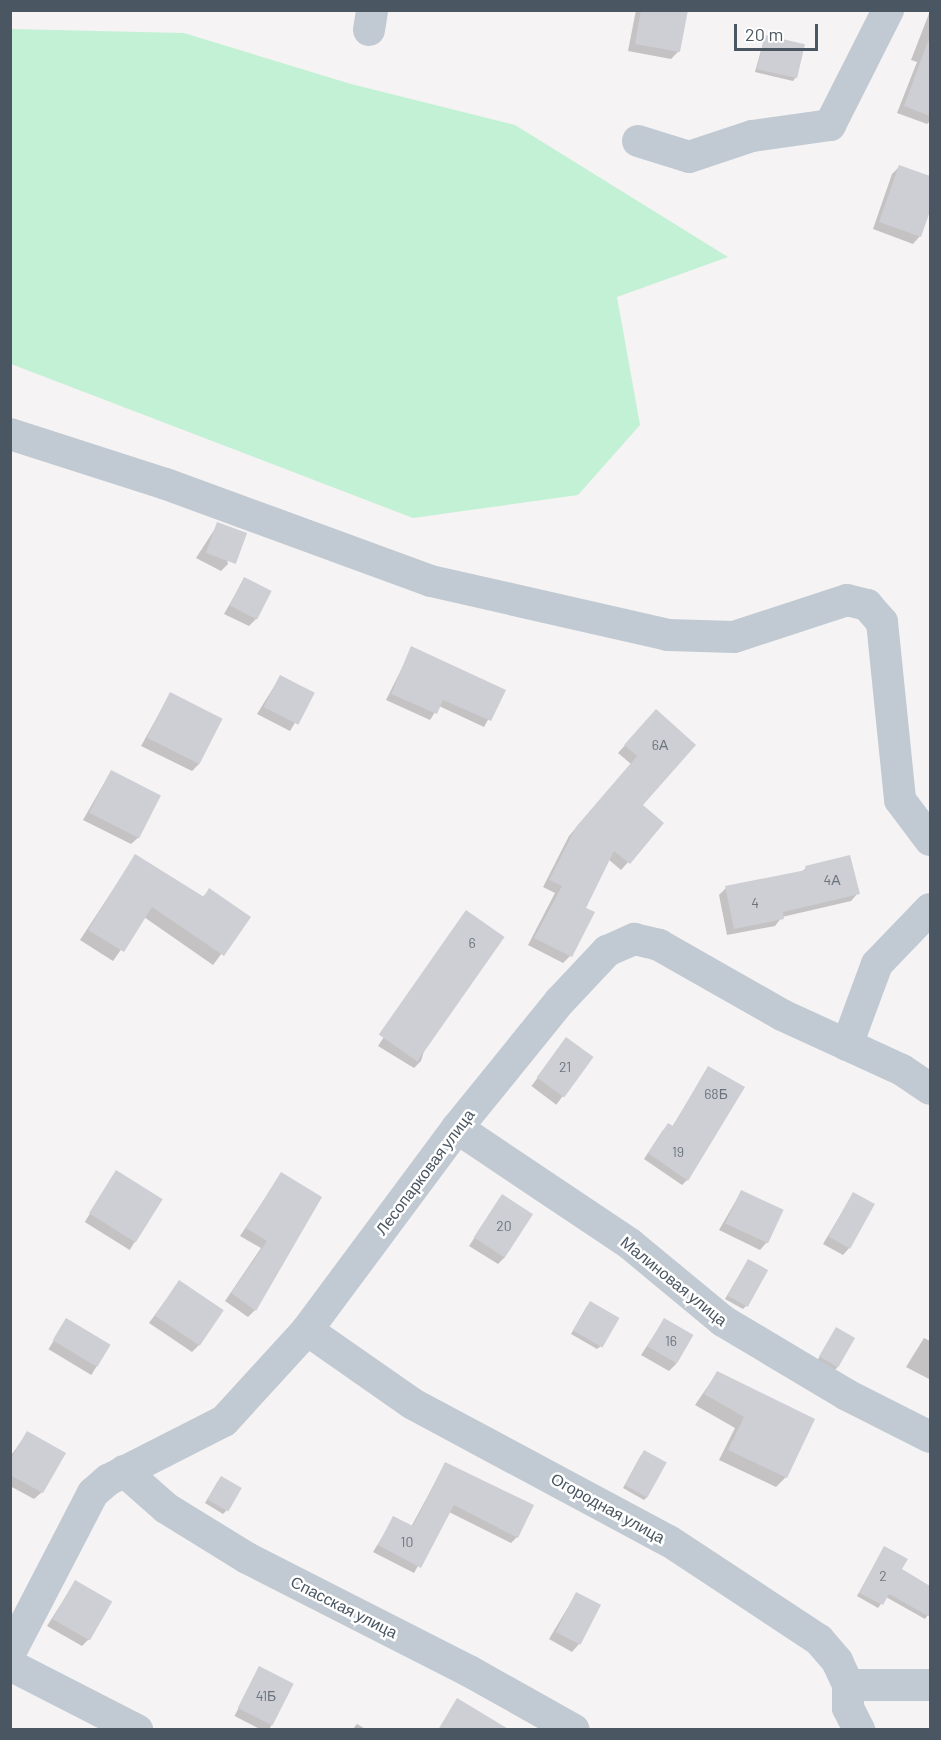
<!DOCTYPE html>
<meta charset="utf-8">
<style>
body{margin:0}
#map{position:relative;width:941px;height:1740px;overflow:hidden;background:#f5f3f3;font-family:Barlow,sans-serif}
div>[style]{position:absolute}
[style*='--x']{left:calc(var(--x)*1px);top:calc(var(--y)*1px);width:calc(var(--w)*1px);rotate:calc(var(--a)*1deg)}
.green>*{inset:0;background:#c3f1d5}
.shadow>*{inset:0;background:#0003;transform-origin:0 0}
.building>*{inset:0;background:#cdcfd5;transform-origin:0 0}
.minor>*{height:32px;margin:-16px;padding:0 16px;transform-origin:16px;border-radius:16px;background:#c1cad2}
span{translate:-50% -50%;white-space:nowrap;text-align:center;line-height:1.15;-webkit-text-stroke:5px #fff;paint-order:stroke}
.number-label{font-size:14px;color:#6b747e}
.number-label span{-webkit-text-stroke-width:0}
.street-label{font-size:16px;color:#4a5661}
.frame{position:absolute;inset:0;border:12px solid #4a5661;pointer-events:none}
.scale{position:absolute;left:734px;top:24px;width:84px;height:27px;box-sizing:border-box;border:3px solid #4a5661;border-top:0;padding-left:8px;font-size:18px;line-height:21px;white-space:nowrap;color:#4a5661;-webkit-text-stroke:4px #fff;paint-order:stroke}
</style>
<div id="map">
<div class="green">
<div style="clip-path:polygon(11px 29px,184px 33px,351px 84px,515px 125px,728px 257px,617px 297px,640px 425px,578px 495px,413px 518px,11px 364px)"></div>
</div>
<div class="shadow">
<div style="clip-path:polygon(636px 10px,686px 10px,679px 51px,671px 59px,628px 51px)"></div>
<div style="clip-path:polygon(930px 11px,930px 121px,927px 124px,897px 113px,917px 62px,911px 60px)"></div>
<div style="clip-path:polygon(765px 36px,796px 77px,793px 81px,755px 72px)"></div>
<div style="clip-path:polygon(899px 167px,930px 178px,930px 206px,920px 236px,913px 244px,873px 229px,892px 174px)"></div>
<div style="clip-path:polygon(218px 524px,228px 564px,221px 571px,196px 558px)"></div>
<div style="clip-path:polygon(244px 579px,256px 619px,249px 626px,224px 614px)"></div>
<div style="clip-path:polygon(412px 648px,504px 691px,484px 727px,439px 706px,430px 720px,386px 700px)"></div>
<div style="clip-path:polygon(280px 677px,313px 693px,290px 731px,257px 714px)"></div>
<div style="clip-path:polygon(170px 694px,199px 764px,192px 771px,141px 746px)"></div>
<div style="clip-path:polygon(649px 719px,641px 805px,662px 824px,621px 870px,608px 859px,584px 908px,570px 956px,563px 963px,528px 945px,555px 893px,543px 887px,569px 836px,631px 764px,618px 753px)"></div>
<div style="clip-path:polygon(111px 771px,139px 837px,131px 844px,83px 820px)"></div>
<div style="clip-path:polygon(135px 856px,202px 898px,209px 890px,249px 917px,213px 965px,144px 917px,113px 961px,80px 940px)"></div>
<div style="clip-path:polygon(806px 868px,858px 893px,851px 901px,782px 917px,775px 926px,727px 935px,719px 895px,726px 888px,800px 873px)"></div>
<div style="clip-path:polygon(467px 912px,421px 1061px,414px 1068px,378px 1046px)"></div>
<div style="left:567px;top:1039px;width:31px;height:59px;rotate:37deg"></div>
<div style="clip-path:polygon(708px 1068px,687px 1180px,682px 1185px,644px 1159px,663px 1130px,672px 1127px)"></div>
<div style="left:116px;top:1172px;width:53px;height:59px;rotate:32deg"></div>
<div style="clip-path:polygon(281px 1174px,255px 1310px,248px 1317px,225px 1301px,261px 1248px,240px 1236px)"></div>
<div style="clip-path:polygon(741px 1192px,767px 1242px,760px 1250px,719px 1230px)"></div>
<div style="clip-path:polygon(853px 1194px,850px 1247px,843px 1255px,823px 1244px)"></div>
<div style="clip-path:polygon(502px 1196px,505px 1257px,498px 1264px,469px 1246px)"></div>
<div style="clip-path:polygon(748px 1260px,746px 1306px,743px 1309px,725px 1299px)"></div>
<div style="clip-path:polygon(179px 1282px,199px 1345px,192px 1352px,149px 1323px)"></div>
<div style="clip-path:polygon(587px 1306px,601px 1346px,597px 1349px,571px 1334px)"></div>
<div style="left:66px;top:1320px;width:50px;height:34px;rotate:31deg"></div>
<div style="clip-path:polygon(664px 1320px,676px 1364px,669px 1371px,641px 1355px)"></div>
<div style="clip-path:polygon(836px 1329px,837px 1368px,833px 1371px,817px 1361px)"></div>
<div style="clip-path:polygon(924px 1338px,930px 1341px,929px 1379px,906px 1367px)"></div>
<div style="clip-path:polygon(717px 1373px,786px 1477px,776px 1487px,719px 1460px,735px 1428px,695px 1405px)"></div>
<div style="clip-path:polygon(27px 1433px,42px 1492px,34px 1499px,10px 1486px,10px 1457px)"></div>
<div style="clip-path:polygon(641px 1455px,647px 1497px,644px 1500px,623px 1488px)"></div>
<div style="clip-path:polygon(445px 1464px,517px 1537px,511px 1543px,449px 1512px,414px 1573px,373px 1552px,394px 1518px,411px 1527px)"></div>
<div style="clip-path:polygon(218px 1481px,226px 1511px,223px 1514px,205px 1503px)"></div>
<div style="clip-path:polygon(884px 1548px,900px 1570px,930px 1587px,930px 1612px,925px 1619px,886px 1597px,878px 1608px,857px 1596px)"></div>
<div style="clip-path:polygon(75px 1582px,89px 1639px,82px 1646px,47px 1626px)"></div>
<div style="clip-path:polygon(576px 1594px,579px 1644px,572px 1652px,549px 1639px)"></div>
<div style="left:259px;top:1668px;width:37px;height:54px;rotate:27deg"></div>
<div style="clip-path:polygon(357px 1724px,367px 1730px,352px 1730px)"></div>
</div>
<div class="building">
<div style="clip-path:polygon(641px 10px,688px 10px,680px 52px,635px 44px)"></div>
<div style="left:765px;top:35px;width:41px;height:35px;rotate:13deg"></div>
<div style="clip-path:polygon(928px 41px,930px 41px,930px 116px,904px 106px)"></div>
<div style="clip-path:polygon(899px 165px,930px 176px,930px 211px,921px 237px,879px 222px)"></div>
<div style="left:217px;top:522px;width:32px;height:33px;rotate:20deg"></div>
<div style="left:244px;top:577px;width:31px;height:32px;rotate:27deg"></div>
<div style="clip-path:polygon(411px 646px,506px 690px,491px 721px,443px 700px,437px 714px,391px 694px)"></div>
<div style="left:280px;top:675px;width:39px;height:36px;rotate:27deg"></div>
<div style="left:170px;top:692px;width:59px;height:51px;rotate:27deg"></div>
<div style="clip-path:polygon(656px 709px,696px 745px,643px 805px,664px 823px,630px 864px,614px 851px,586px 908px,595px 912px,572px 957px,534px 938px,562px 886px,549px 880px,576px 827px,637px 756px,624px 745px)"></div>
<div style="left:111px;top:770px;width:56px;height:48px;rotate:27deg"></div>
<div style="clip-path:polygon(135px 854px,204px 897px,209px 888px,251px 917px,224px 956px,152px 907px,124px 952px,88px 930px)"></div>
<div style="clip-path:polygon(850px 855px,860px 894px,783px 912px,784px 919px,734px 929px,725px 886px,806px 870px,805px 866px)"></div>
<div style="left:466px;top:910px;width:47px;height:152px;rotate:35deg"></div>
<div style="left:566px;top:1037px;width:34px;height:50px;rotate:36deg"></div>
<div style="clip-path:polygon(708px 1066px,745px 1087px,688px 1181px,648px 1153px,668px 1123px,673px 1126px)"></div>
<div style="left:116px;top:1170px;width:55px;height:51px;rotate:32deg"></div>
<div style="clip-path:polygon(281px 1172px,322px 1197px,256px 1311px,231px 1293px,267px 1241px,246px 1228px)"></div>
<div style="left:741px;top:1190px;width:47px;height:37px;rotate:25deg"></div>
<div style="left:853px;top:1192px;width:25px;height:51px;rotate:29deg"></div>
<div style="left:502px;top:1194px;width:37px;height:52px;rotate:33deg"></div>
<div style="left:748px;top:1259px;width:23px;height:42px;rotate:29deg"></div>
<div style="left:179px;top:1280px;width:54px;height:43px;rotate:34deg"></div>
<div style="left:590px;top:1301px;width:34px;height:34px;rotate:30deg"></div>
<div style="left:66px;top:1318px;width:52px;height:26px;rotate:31deg"></div>
<div style="left:664px;top:1318px;width:34px;height:33px;rotate:30deg"></div>
<div style="left:836px;top:1327px;width:22px;height:34px;rotate:30deg"></div>
<div style="clip-path:polygon(717px 1371px,815px 1419px,787px 1478px,728px 1450px,744px 1417px,704px 1394px)"></div>
<div style="clip-path:polygon(27px 1431px,66px 1453px,43px 1493px,10px 1475px,10px 1460px)"></div>
<div style="left:644px;top:1450px;width:26px;height:40px;rotate:29deg"></div>
<div style="clip-path:polygon(445px 1462px,534px 1505px,518px 1538px,454px 1505px,421px 1568px,378px 1545px,393px 1516px,413px 1526px)"></div>
<div style="left:221px;top:1476px;width:24px;height:27px;rotate:30deg"></div>
<div style="clip-path:polygon(884px 1546px,908px 1559px,902px 1569px,930px 1586px,930px 1617px,889px 1594px,883px 1605px,859px 1593px)"></div>
<div style="left:75px;top:1580px;width:43px;height:45px;rotate:30deg"></div>
<div style="left:576px;top:1592px;width:28px;height:45px;rotate:27deg"></div>
<div style="left:259px;top:1666px;width:39px;height:47px;rotate:27deg"></div>
<div style="clip-path:polygon(457px 1698px,510px 1730px,438px 1730px)"></div>
</div>
<div class="minor">
<div style="--x:369;--y:30;--w:20;--a:-81"></div>
<div style="--x:638;--y:141;--w:53;--a:17.4"></div>
<div style="--x:689;--y:157;--w:66;--a:-18.4"></div>
<div style="--x:752;--y:136;--w:79;--a:-8"></div>
<div style="--x:830;--y:125;--w:129;--a:-63.2"></div>
<div style="--x:10;--y:434;--w:164;--a:17.8"></div>
<div style="--x:166;--y:484;--w:282;--a:20.1"></div>
<div style="--x:431;--y:581;--w:243;--a:12.8"></div>
<div style="--x:668;--y:635;--w:66;--a:1.7"></div>
<div style="--x:734;--y:637;--w:119;--a:-18.1"></div>
<div style="--x:847;--y:600;--w:21;--a:14"></div>
<div style="--x:867;--y:605;--w:23;--a:49"></div>
<div style="--x:882;--y:622;--w:179;--a:84.2"></div>
<div style="--x:900;--y:800;--w:50;--a:53.1"></div>
<div style="--x:847;--y:1045;--w:86;--a:-69.7"></div>
<div style="--x:877;--y:964;--w:76;--a:-46.1"></div>
<div style="--x:457;--y:1128;--w:208;--a:33.8"></div>
<div style="--x:630;--y:1244;--w:121;--a:39.6"></div>
<div style="--x:723;--y:1321;--w:144;--a:30.8"></div>
<div style="--x:847;--y:1395;--w:93;--a:26.8"></div>
<div style="--x:307;--y:1330;--w:129;--a:34.9"></div>
<div style="--x:413;--y:1404;--w:290;--a:28.2"></div>
<div style="--x:669;--y:1541;--w:180;--a:33.4"></div>
<div style="--x:819;--y:1640;--w:28;--a:49"></div>
<div style="--x:837;--y:1661;--w:26;--a:65"></div>
<div style="--x:848;--y:1685;--w:23;--a:90"></div>
<div style="--x:848;--y:1708;--w:25;--a:63"></div>
<div style="--x:124;--y:1471;--w:56;--a:41.4"></div>
<div style="--x:166;--y:1508;--w:95;--a:31.7"></div>
<div style="--x:247;--y:1558;--w:249;--a:27"></div>
<div style="--x:469;--y:1671;--w:120;--a:29.3"></div>
<div style="--x:10;--y:1653;--w:180;--a:-62.6"></div>
<div style="--x:93;--y:1493;--w:20;--a:-41"></div>
<div style="--x:108;--y:1480;--w:130;--a:-27"></div>
<div style="--x:224;--y:1421;--w:123;--a:-47.6"></div>
<div style="--x:307;--y:1330;--w:252;--a:-53.4"></div>
<div style="--x:457;--y:1128;--w:164;--a:-51"></div>
<div style="--x:560;--y:1001;--w:69;--a:-46.8"></div>
<div style="--x:607;--y:951;--w:30;--a:-24"></div>
<div style="--x:634;--y:939;--w:26;--a:13"></div>
<div style="--x:659;--y:945;--w:142;--a:29.6"></div>
<div style="--x:782;--y:1015;--w:132;--a:24.6"></div>
<div style="--x:902;--y:1070;--w:34;--a:34"></div>
<div style="--x:10;--y:1665;--w:143;--a:27.1"></div>
<div style="--x:848;--y:1685;--w:82;--a:0"></div>
</div>
<div class="number-label">
<span style="left:660px;top:745px">6А</span>
<span style="left:832px;top:880px">4А</span>
<span style="left:755px;top:903px">4</span>
<span style="left:472px;top:943px">6</span>
<span style="left:565px;top:1067px">21</span>
<span style="left:716px;top:1094px">68Б</span>
<span style="left:678px;top:1152px">19</span>
<span style="left:504px;top:1226px">20</span>
<span style="left:671px;top:1341px">16</span>
<span style="left:407px;top:1542px">10</span>
<span style="left:883px;top:1576px">2</span>
<span style="left:266px;top:1696px">41Б</span>
</div>
<div class="street-label">
<span style="left:425px;top:1172px;rotate:-53deg">Лесопарковая улица</span>
<span style="left:674px;top:1281px;rotate:39deg">Малиновая улица</span>
<span style="left:608px;top:1508px;rotate:29deg">Огородная улица</span>
<span style="left:344px;top:1607px;rotate:27deg">Спасская улица</span>
</div>
<div class="frame"></div>
<div class="scale">20 m</div>
</div>
